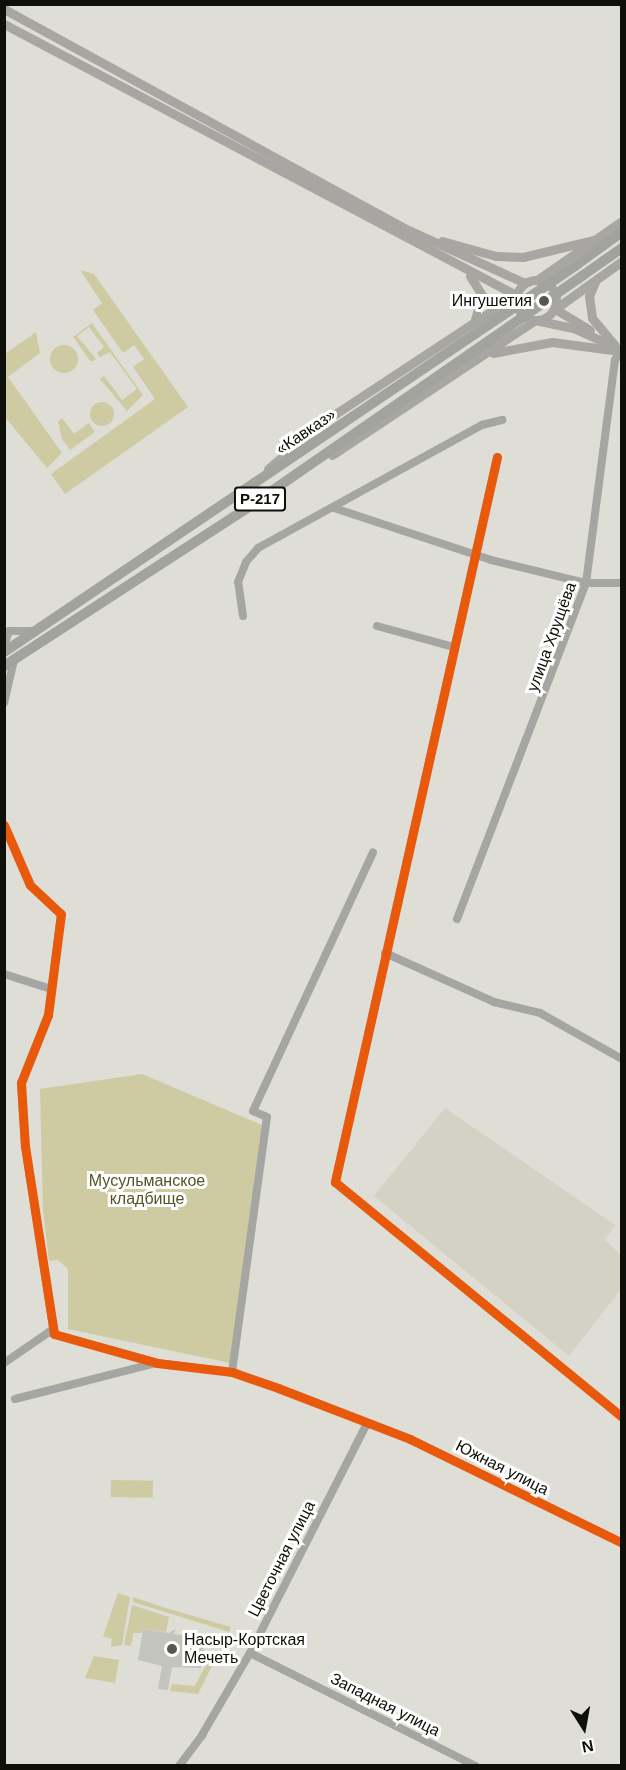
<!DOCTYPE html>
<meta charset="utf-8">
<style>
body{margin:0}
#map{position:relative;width:626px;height:1770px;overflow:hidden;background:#deddd6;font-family:Arial,sans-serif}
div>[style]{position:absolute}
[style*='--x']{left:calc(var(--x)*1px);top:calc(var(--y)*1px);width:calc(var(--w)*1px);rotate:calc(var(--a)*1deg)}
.built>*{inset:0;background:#d3d2c4}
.green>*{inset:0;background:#cecba3;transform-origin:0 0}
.round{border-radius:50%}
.building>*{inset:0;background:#c4c4bf}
.minor>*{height:8px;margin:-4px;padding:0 4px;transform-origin:4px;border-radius:4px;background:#a5a5a2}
.major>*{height:9px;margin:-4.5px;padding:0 4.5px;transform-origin:4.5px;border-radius:4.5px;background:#a7a6a3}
.major>.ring{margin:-4.5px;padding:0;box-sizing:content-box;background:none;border:9px solid #a7a6a3;border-radius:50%}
.highway>*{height:10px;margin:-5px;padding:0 5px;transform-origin:5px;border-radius:5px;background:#a2a29e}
.highway-bridge>*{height:10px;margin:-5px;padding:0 5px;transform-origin:5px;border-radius:5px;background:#a2a29e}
.cycleway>*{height:9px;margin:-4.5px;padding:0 4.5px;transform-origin:4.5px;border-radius:4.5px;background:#e8590c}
.dots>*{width:16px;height:16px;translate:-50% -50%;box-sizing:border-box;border:3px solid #fff;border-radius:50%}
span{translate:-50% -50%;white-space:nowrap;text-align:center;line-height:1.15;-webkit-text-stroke:6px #fff;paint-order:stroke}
.shield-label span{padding:2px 4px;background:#fff;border:2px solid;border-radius:4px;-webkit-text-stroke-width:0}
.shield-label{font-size:15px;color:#0f0f0a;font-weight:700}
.poi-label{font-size:16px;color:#0f0f0a}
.right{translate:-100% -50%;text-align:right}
.left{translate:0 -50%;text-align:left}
.street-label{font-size:16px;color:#0f0f0a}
.park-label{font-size:16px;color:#565327}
.frame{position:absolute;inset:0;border:6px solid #0f0f0a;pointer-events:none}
.north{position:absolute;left:554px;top:1698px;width:60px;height:60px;-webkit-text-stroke:4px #fff;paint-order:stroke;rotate:169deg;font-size:16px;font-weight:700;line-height:24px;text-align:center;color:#0f0f0a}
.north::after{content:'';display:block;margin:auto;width:21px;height:27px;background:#0f0f0a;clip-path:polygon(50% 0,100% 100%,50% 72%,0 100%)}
</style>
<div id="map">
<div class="built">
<div style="clip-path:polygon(445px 1108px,615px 1225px,605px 1240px,621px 1255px,621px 1289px,569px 1356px,374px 1196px)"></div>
</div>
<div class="green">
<div style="clip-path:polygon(80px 270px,94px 274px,188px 407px,65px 494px,51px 474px,155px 399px,133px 367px,144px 359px,134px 345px,123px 353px,93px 310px,102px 303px)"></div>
<div style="clip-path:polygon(92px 323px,143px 395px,127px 411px,100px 379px,104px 376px,122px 400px,137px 389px,110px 352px,100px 357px,97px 353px,104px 347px,89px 327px,77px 336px,96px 359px,91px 362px,73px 337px)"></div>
<div style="clip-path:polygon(36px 332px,40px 353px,8px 377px,62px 453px,47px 468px,5px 417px,5px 354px)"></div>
<div class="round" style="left:50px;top:345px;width:28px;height:28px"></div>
<div class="round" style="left:90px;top:402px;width:24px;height:24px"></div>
<div style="clip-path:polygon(62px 418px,74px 434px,89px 423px,95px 432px,70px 450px,62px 439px,58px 421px)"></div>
<div style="clip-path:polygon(142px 1074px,262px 1125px,230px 1363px,68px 1329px,68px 1269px,58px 1260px,49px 1261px,43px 1211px,40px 1089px)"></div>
<div style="left:111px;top:1480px;width:42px;height:17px;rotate:1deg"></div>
<div style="clip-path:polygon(118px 1593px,130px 1597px,122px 1645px,111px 1647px,112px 1639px,103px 1636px)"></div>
<div style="clip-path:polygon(133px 1597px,169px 1609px,231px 1627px,229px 1632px,133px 1602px)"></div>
<div style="clip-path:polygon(132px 1605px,169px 1617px,166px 1632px,143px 1629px,141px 1633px,133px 1633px,131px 1646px,124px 1645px)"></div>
<div style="clip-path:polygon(94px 1656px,119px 1660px,115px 1683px,85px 1678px)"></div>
<div style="clip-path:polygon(216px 1658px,198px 1694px,170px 1691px,172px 1684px,195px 1686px,209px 1659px)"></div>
</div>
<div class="building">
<div style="clip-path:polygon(143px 1629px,169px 1633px,175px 1629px,174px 1634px,205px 1638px,201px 1668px,172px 1667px,168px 1690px,158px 1689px,162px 1666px,138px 1660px)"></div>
</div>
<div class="minor">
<div style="--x:497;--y:457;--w:743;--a:102.6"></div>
<div style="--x:335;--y:1182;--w:371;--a:39.3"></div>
<div style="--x:334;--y:508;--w:165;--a:18.3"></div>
<div style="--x:491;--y:560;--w:98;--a:13.6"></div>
<div style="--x:586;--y:583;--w:36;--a:0"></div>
<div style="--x:243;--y:616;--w:34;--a:-98"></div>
<div style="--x:238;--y:582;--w:22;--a:-68"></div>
<div style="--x:246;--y:562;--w:18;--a:-49"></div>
<div style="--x:258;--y:548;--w:256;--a:-28.8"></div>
<div style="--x:482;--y:425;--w:21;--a:-14"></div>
<div style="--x:377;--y:626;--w:79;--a:15.4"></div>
<div style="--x:4;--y:647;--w:17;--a:-73"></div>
<div style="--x:9;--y:631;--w:23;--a:0"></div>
<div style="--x:4;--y:703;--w:44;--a:-76.9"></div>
<div style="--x:4;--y:825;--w:65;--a:66.6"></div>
<div style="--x:30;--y:885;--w:42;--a:43.1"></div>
<div style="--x:61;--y:914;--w:102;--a:97.3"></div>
<div style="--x:48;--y:1015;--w:73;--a:111.7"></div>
<div style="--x:21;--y:1083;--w:63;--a:86.4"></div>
<div style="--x:25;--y:1146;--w:190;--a:81.2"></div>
<div style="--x:54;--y:1334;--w:107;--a:15.7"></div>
<div style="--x:157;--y:1363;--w:76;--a:6.8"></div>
<div style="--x:232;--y:1372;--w:49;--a:19.2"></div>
<div style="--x:278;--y:1388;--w:142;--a:21.1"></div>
<div style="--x:410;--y:1439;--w:236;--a:26.1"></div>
<div style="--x:457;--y:919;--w:360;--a:-69"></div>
<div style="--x:586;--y:583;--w:225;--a:-82.6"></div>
<div style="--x:615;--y:360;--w:11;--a:-56"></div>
<div style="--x:385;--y:953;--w:120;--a:24.2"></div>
<div style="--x:494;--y:1002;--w:47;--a:13.4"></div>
<div style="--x:540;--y:1013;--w:94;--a:29.3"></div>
<div style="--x:4;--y:974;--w:49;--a:17.7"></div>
<div style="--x:4;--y:1363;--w:58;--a:-34.5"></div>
<div style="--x:232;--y:1372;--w:257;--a:-82.2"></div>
<div style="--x:267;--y:1117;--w:15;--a:-157"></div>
<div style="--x:253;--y:1111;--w:285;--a:-65.1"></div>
<div style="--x:15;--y:1399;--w:146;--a:-14.3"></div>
<div style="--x:250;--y:1653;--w:253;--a:26.6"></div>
<div style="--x:179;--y:1766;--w:39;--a:-53"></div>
<div style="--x:202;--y:1735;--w:95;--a:-59.7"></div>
<div style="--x:250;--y:1653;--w:258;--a:-63"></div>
</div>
<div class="major">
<div style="--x:4;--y:9;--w:454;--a:28.7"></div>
<div style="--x:402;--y:227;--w:135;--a:24.5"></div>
<div style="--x:4;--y:24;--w:579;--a:27.89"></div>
<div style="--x:442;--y:241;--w:56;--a:15.5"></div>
<div style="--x:496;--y:256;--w:27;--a:2"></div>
<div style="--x:523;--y:257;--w:73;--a:-13.5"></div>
<div style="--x:470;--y:276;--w:22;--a:58"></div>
<div style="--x:482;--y:295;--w:26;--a:106"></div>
<div class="ring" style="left:516px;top:280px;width:31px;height:31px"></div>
<div style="--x:537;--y:280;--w:103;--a:-34.8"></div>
<div style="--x:595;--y:282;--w:15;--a:113"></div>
<div style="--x:589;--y:296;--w:22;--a:82"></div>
<div style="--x:592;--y:318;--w:35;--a:50"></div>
<div style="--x:590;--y:330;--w:41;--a:-149"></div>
<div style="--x:555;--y:309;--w:82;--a:-35.6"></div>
<div style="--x:606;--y:342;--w:19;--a:32"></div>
<div style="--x:493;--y:353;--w:60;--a:-10.6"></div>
<div style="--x:552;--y:342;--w:61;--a:7.6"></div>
<div style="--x:332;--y:455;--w:244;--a:-33.6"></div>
<div style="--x:535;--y:320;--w:39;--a:12"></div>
<div style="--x:573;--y:328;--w:39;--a:24"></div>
<div style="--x:268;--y:469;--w:69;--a:-40.9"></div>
<div style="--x:320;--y:424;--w:235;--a:-33.4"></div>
</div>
<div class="highway">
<div style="--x:575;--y:266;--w:58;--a:-35.9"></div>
<div style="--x:582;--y:276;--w:49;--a:-35"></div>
<div style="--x:4;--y:652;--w:602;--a:-34.03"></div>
<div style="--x:4;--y:666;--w:285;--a:-33"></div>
<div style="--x:243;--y:511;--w:325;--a:-34.7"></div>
</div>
<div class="highway-bridge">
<div style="--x:503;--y:315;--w:87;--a:-34.2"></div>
<div style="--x:510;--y:326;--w:88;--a:-34.8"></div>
</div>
<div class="cycleway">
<div style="--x:497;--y:457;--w:743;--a:102.6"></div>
<div style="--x:335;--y:1182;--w:371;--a:39.3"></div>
<div style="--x:4;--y:825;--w:65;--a:66.6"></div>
<div style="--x:30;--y:885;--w:42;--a:43.1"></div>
<div style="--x:61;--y:914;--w:102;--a:97.3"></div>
<div style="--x:48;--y:1015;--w:73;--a:111.7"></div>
<div style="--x:21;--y:1083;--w:63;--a:86.4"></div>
<div style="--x:25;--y:1146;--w:190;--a:81.2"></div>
<div style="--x:54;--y:1334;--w:107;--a:15.7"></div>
<div style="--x:157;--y:1363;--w:76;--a:6.8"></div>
<div style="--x:232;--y:1372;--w:49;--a:19.2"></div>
<div style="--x:278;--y:1388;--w:142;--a:21.1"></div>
<div style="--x:410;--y:1439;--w:236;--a:26.1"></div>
</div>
<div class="dots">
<div style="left:544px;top:301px;background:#575751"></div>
<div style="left:172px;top:1649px;background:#575751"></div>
</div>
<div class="shield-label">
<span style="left:260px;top:499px">Р-217</span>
</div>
<div class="poi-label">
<span class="right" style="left:532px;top:301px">Ингушетия</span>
<span class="left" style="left:184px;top:1649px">Насыр-Кортская<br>Мечеть</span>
</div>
<div class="street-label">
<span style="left:306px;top:432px;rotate:-34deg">«Кавказ»</span>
<span style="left:552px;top:637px;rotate:-70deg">улица Хрущёва</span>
<span style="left:502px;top:1468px;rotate:27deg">Южная улица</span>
<span style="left:282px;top:1559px;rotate:-63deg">Цветочная улица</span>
<span style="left:385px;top:1705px;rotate:27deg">Западная улица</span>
</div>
<div class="park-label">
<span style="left:147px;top:1190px">Мусульманское<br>кладбище</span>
</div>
<div class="frame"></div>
<div class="north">N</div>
</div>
